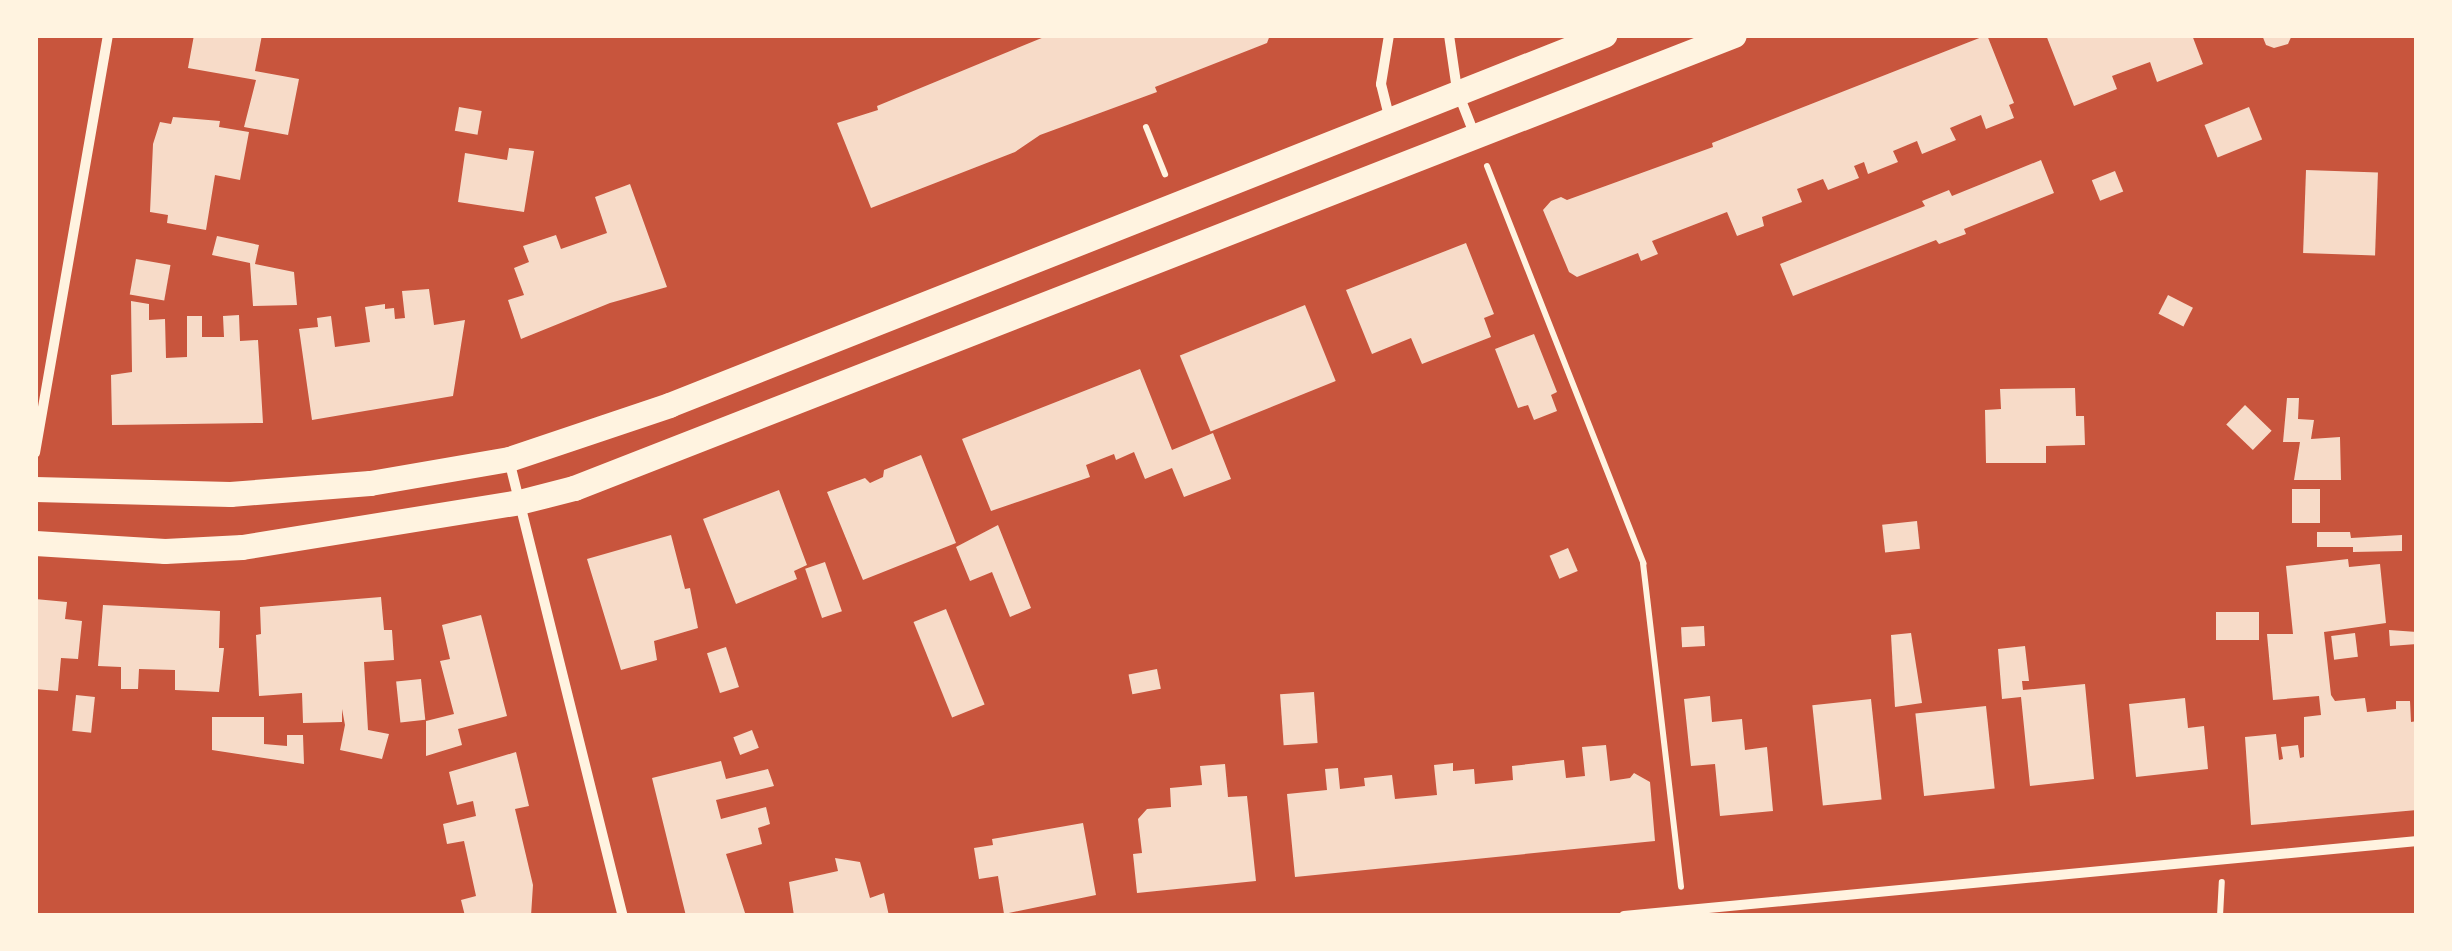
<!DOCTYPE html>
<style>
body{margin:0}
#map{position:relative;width:2452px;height:951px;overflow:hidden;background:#c8553d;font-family:"Alegreya Sans",sans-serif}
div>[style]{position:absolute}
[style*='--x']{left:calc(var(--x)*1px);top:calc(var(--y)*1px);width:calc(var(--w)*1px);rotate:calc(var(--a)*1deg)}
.building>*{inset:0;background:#f7dbc8;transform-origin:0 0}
.path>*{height:6px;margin:-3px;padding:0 3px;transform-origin:3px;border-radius:3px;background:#fff3e0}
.minor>*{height:10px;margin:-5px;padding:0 5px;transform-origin:5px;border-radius:5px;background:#fff3e0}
.primary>*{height:25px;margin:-12.5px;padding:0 12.5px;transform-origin:12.5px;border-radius:12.5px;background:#fff3e0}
span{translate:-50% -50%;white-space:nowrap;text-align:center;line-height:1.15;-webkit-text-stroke:10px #fff3e0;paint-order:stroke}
.frame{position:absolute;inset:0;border:38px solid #fff3e0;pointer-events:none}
</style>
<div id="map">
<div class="building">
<div style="clip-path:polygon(194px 35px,262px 35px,255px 71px,299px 79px,288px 135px,244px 127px,256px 80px,188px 68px)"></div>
<div style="clip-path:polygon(1049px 35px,1270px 35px,1267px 43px,1155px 87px,1157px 92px,1040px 135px,1015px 152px,871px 208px,837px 123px,878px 110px,877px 106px)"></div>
<div style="clip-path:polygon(1987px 35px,2014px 103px,2009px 105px,2014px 118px,1986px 129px,1981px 115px,1950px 128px,1956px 140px,1922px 154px,1917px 141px,1893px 151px,1898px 162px,1868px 174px,1864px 162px,1854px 166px,1859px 178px,1828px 190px,1823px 179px,1797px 189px,1802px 202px,1762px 217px,1764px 226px,1737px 236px,1727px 212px,1652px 241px,1658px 254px,1641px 261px,1638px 253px,1577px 277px,1569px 272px,1543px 210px,1551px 201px,1561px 197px,1567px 200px,1713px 147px,1712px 143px)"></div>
<div style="clip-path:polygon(2046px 35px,2192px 35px,2203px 64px,2157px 82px,2150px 62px,2112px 76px,2117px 89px,2074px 106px)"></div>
<div style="clip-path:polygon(2262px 35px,2292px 35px,2288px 44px,2274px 48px,2266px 45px)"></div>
<div style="left:459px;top:107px;width:23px;height:24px;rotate:10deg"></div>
<div style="left:2249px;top:107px;width:35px;height:48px;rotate:68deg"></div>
<div style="clip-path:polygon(173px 117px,220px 121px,219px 127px,249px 132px,240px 180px,215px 175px,206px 230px,167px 223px,168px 215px,150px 212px,153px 144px,160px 122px,171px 124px)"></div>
<div style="clip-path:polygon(509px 148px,534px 151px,524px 212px,458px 202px,465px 153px,507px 160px)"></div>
<div style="clip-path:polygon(2041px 160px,2054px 193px,1964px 229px,1966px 234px,1939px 244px,1936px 240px,1793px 296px,1780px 264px,1925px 206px,1922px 201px,1949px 190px,1952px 196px)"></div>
<div style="left:2306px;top:170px;width:72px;height:83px;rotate:2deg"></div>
<div style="left:2115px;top:171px;width:22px;height:25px;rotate:68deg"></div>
<div style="clip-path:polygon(630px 184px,667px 287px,610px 303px,521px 339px,508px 300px,524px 295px,514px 268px,529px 262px,523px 246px,556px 235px,561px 249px,607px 233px,595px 197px)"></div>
<div style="clip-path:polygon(217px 236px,259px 245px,255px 264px,294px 272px,297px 305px,253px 306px,250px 263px,212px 255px)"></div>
<div style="clip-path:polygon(1466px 243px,1494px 314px,1484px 318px,1491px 337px,1422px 364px,1411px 338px,1372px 354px,1346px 290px)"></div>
<div style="left:136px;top:259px;width:35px;height:36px;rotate:10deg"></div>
<div style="clip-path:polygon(429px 289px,434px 325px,465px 320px,453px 396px,312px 420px,299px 329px,318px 327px,317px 318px,331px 316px,335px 347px,370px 342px,365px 307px,385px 304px,385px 309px,394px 308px,395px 319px,405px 318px,402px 291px)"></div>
<div style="left:2168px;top:295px;width:28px;height:21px;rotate:27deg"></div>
<div style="clip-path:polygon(131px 301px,149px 304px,149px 320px,165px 319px,166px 358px,187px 357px,187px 316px,202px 316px,202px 337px,224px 337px,223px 316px,239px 315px,240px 341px,258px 340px,263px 423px,112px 425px,111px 375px,132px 372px)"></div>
<div style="left:1305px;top:305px;width:82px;height:135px;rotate:68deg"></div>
<div style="clip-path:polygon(1534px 334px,1557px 392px,1551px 395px,1557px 411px,1534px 420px,1528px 405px,1518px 408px,1495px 349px)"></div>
<div style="clip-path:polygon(1140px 369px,1172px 450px,1213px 433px,1231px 479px,1184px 497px,1172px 468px,1145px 479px,1134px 452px,1116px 460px,1114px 454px,1086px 465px,1090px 477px,991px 511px,962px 439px)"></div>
<div style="clip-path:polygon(2075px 388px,2076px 416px,2084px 416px,2085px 445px,2046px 446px,2046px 463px,1986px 463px,1985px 410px,2001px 409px,2000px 389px)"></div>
<div style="clip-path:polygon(2287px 398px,2299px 398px,2298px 419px,2314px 420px,2311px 439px,2340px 437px,2341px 480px,2294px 480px,2300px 442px,2283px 442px)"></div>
<div style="left:2245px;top:405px;width:37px;height:27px;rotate:44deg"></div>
<div style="clip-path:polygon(921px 455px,956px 543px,863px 580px,827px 492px,865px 478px,870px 483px,883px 477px,884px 470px)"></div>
<div style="left:2320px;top:489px;width:34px;height:28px;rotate:90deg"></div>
<div style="clip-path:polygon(779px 490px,807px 565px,794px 571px,797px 579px,736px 604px,703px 519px)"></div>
<div style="left:1917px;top:521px;width:28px;height:35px;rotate:84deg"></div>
<div style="clip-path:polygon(998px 525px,1031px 608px,1010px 617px,992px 572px,970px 581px,956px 547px)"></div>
<div style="clip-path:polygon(2317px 532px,2350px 532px,2351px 538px,2402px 535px,2402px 551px,2353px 552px,2353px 547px,2317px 547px)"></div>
<div style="clip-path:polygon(671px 535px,685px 589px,690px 588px,698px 628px,654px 641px,657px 660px,621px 670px,587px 559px)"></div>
<div style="left:1568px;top:548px;width:25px;height:20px;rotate:67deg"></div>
<div style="clip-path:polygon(2348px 559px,2349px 567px,2380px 564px,2386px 623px,2324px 632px,2331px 695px,2335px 701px,2365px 698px,2367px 712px,2396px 709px,2396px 701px,2410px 701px,2411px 722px,2417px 721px,2417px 810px,2251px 825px,2245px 737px,2276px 734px,2279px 760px,2283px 759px,2281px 747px,2298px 745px,2300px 758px,2304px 757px,2304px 717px,2321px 715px,2319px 696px,2273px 700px,2267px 634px,2293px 634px,2286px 566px)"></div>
<div style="left:825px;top:562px;width:52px;height:21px;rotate:71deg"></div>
<div style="clip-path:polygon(381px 597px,384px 630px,392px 630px,394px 660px,364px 662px,368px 730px,389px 734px,382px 759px,340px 750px,345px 725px,342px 709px,342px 722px,303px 723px,302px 693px,259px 696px,256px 635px,261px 634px,260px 607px)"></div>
<div style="clip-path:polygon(35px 599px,67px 602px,65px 619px,82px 621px,78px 659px,61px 658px,58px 691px,35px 689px)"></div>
<div style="clip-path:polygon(103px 605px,220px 611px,219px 648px,224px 648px,219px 692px,175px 690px,175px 670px,139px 669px,138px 689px,121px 689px,121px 667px,98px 666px)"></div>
<div style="left:946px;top:609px;width:103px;height:35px;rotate:68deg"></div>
<div style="left:2259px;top:612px;width:28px;height:43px;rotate:90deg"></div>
<div style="clip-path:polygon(481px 615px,507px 716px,458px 729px,462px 745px,426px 756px,426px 721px,454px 714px,440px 661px,450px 659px,442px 625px)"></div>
<div style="left:1704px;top:626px;width:20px;height:23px;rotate:87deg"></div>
<div style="clip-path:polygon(2389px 630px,2417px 632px,2417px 644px,2390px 646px)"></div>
<div style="clip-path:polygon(1911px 633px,1922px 703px,1895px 707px,1891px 635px)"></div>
<div style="left:2355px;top:633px;width:24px;height:24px;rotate:83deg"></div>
<div style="clip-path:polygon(2025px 646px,2029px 681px,2022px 681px,2023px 690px,2085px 684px,2094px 779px,2030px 786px,2021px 697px,2002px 699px,1998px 649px)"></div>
<div style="left:726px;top:647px;width:42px;height:20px;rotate:72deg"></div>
<div style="left:1157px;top:669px;width:20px;height:29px;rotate:79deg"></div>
<div style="left:421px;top:679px;width:41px;height:25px;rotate:84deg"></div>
<div style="left:1314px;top:692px;width:51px;height:34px;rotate:86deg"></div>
<div style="left:76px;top:695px;width:19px;height:36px;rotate:6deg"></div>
<div style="clip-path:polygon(1710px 696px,1712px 722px,1742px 719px,1745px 750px,1767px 747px,1773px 811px,1720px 816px,1715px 764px,1691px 766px,1684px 699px)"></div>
<div style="clip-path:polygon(2185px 698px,2188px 728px,2204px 726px,2208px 769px,2136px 777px,2129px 704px)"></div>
<div style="left:1871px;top:699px;width:101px;height:59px;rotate:84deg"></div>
<div style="left:1986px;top:706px;width:83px;height:71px;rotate:84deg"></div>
<div style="clip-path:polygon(212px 717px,264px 717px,264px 744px,287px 746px,287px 735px,303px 735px,304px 764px,212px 750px)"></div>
<div style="left:752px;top:730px;width:19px;height:20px;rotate:69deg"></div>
<div style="clip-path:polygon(1606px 745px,1610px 781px,1630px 778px,1634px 773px,1650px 782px,1655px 841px,1295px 877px,1287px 794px,1327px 790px,1325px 769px,1338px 768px,1340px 789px,1365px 786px,1364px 778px,1392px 775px,1395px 799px,1437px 795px,1434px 765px,1453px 763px,1453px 771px,1474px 769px,1475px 784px,1513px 780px,1512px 766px,1564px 760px,1566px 778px,1585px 776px,1582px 747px)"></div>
<div style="clip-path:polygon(516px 752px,529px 806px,515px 809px,533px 885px,531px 916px,465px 916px,461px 900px,476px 896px,464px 841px,447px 844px,443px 824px,476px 816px,473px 801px,457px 805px,449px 772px)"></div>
<div style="clip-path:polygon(721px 761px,726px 779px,768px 769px,774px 786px,716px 800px,721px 819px,766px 807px,770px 824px,758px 828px,762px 844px,726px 854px,746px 916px,686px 916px,652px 778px)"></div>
<div style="clip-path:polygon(1225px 764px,1228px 797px,1247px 796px,1256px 881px,1137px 893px,1133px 854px,1142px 853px,1138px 819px,1147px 809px,1171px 807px,1170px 788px,1202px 785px,1200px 766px)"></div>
<div style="clip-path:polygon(1083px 823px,1096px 895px,1004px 914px,998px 876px,979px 879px,974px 848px,993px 845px,992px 839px)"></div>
<div style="clip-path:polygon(835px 858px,860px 862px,870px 898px,884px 893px,889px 916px,794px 916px,789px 882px,838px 871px)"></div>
</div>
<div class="path">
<div style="--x:1146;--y:127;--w:51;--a:68"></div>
<div style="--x:1487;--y:166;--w:427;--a:68.5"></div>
<div style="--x:1643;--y:563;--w:326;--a:83.3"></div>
<div style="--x:2220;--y:916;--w:34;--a:-87"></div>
</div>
<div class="minor">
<div style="--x:1389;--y:35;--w:50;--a:99.3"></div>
<div style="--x:1381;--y:84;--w:34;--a:76"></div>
<div style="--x:1449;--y:35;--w:56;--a:81.7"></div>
<div style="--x:1457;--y:90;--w:49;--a:68.6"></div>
<div style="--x:35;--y:453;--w:424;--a:-80.1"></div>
<div style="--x:509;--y:460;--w:470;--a:76"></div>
<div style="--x:1624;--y:916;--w:797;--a:-5.4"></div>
</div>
<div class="primary">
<div style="--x:35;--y:489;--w:195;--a:1.5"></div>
<div style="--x:230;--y:494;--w:140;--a:-4.5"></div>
<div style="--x:370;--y:483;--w:141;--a:-9.8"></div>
<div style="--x:509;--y:459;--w:169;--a:-18.6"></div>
<div style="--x:669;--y:405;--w:1006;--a:-21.59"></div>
<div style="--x:35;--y:543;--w:130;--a:3.5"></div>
<div style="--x:165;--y:551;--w:77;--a:-3"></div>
<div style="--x:242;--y:547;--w:281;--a:-9.2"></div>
<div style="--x:519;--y:502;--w:57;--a:-14.3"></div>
<div style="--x:574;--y:488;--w:1245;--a:-21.33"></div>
</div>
<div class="frame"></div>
</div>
